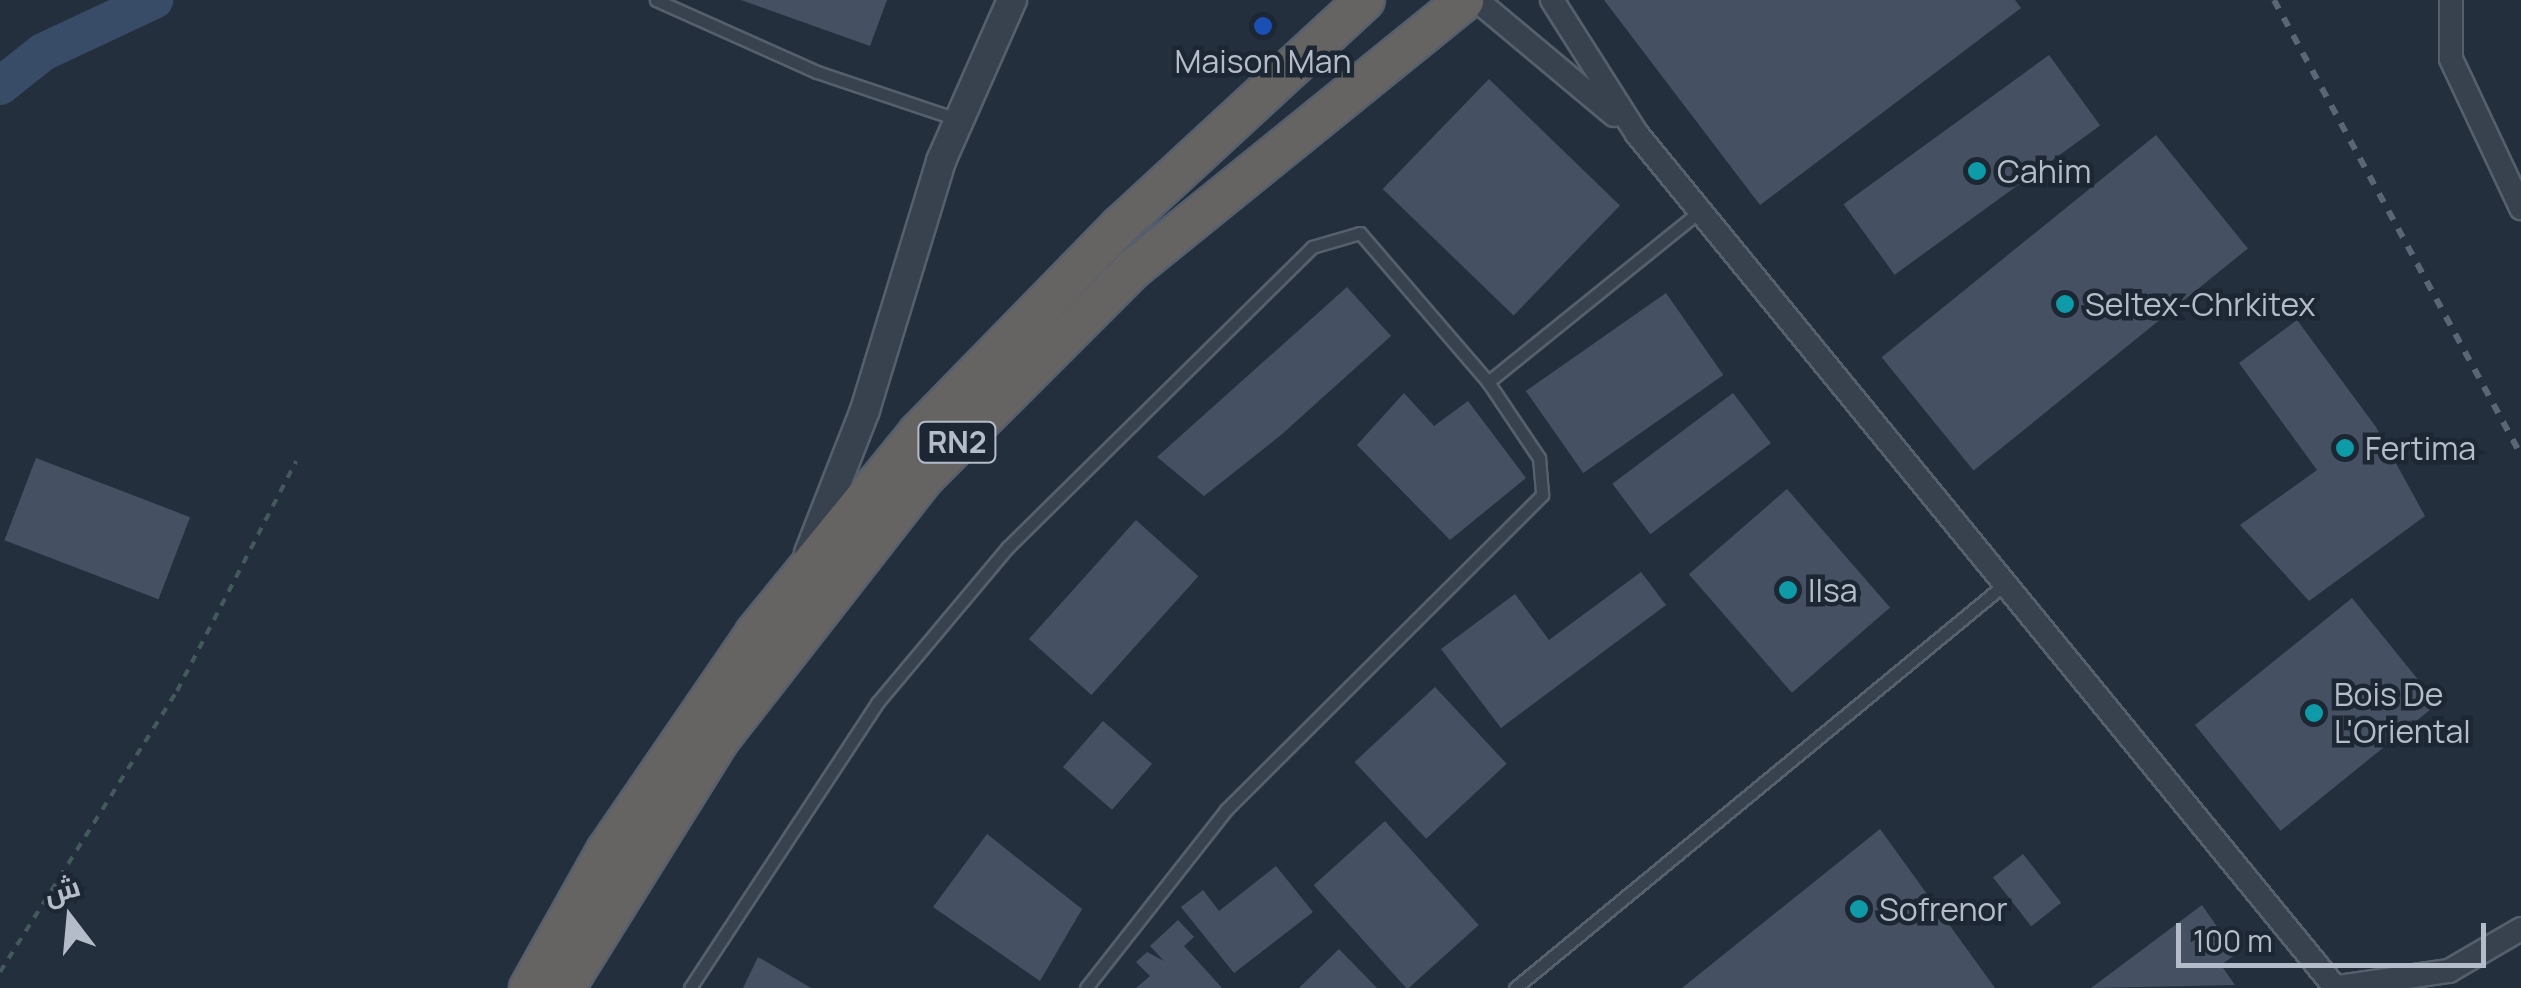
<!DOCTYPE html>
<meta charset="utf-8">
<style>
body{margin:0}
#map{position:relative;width:2521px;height:988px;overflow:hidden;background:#242f3e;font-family:Manrope,Cairo,sans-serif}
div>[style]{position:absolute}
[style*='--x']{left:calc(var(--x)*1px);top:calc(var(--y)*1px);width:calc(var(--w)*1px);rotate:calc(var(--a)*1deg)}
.river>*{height:38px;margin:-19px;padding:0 19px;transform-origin:19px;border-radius:19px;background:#394c67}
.building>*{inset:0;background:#455162;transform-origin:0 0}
.path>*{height:4px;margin-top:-2px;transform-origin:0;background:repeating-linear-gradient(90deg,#44595c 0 8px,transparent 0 16px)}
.roads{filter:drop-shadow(2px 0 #565f6c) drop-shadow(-2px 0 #565f6c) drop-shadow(0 2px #565f6c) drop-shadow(0 -2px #565f6c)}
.service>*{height:11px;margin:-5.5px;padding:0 5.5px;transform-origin:5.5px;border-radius:5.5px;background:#38414e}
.minor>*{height:22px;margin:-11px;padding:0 11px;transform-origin:11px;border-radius:11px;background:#38414e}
.tertiary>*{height:28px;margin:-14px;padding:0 14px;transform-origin:14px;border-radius:14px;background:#38414e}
.trunk>*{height:38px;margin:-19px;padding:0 19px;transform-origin:19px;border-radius:19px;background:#656462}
.rail>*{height:6px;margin-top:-3px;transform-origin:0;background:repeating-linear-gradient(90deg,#5a6575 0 10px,transparent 0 20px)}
.dots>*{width:28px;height:28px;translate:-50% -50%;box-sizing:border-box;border:5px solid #1d2633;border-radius:50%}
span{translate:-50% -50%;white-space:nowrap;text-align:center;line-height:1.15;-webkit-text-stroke:9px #1d2633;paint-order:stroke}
.shield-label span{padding:2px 8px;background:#1d2633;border:2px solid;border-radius:8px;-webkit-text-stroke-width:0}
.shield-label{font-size:30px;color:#b4bcc9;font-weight:700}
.poi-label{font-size:32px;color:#b4bcc9}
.left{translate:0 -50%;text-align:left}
.north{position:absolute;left:20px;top:868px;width:100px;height:100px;-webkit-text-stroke:8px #1d2633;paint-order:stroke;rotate:344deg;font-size:28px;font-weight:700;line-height:40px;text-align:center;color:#b4bcc9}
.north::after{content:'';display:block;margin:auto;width:35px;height:45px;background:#b4bcc9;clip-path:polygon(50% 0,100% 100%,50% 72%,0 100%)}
.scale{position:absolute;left:2176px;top:923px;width:310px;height:45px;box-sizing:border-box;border:5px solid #b4bcc9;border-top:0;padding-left:12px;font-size:30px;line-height:35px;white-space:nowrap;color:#b4bcc9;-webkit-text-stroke:8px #1d2633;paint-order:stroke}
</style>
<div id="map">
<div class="river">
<div style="--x:0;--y:86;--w:55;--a:-38.3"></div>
<div style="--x:43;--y:52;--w:123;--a:-25.1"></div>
</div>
<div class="building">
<div style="clip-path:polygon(741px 0,887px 0,870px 46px)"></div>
<div style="clip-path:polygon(1604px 0,2015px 0,2021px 8px,1760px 205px)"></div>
<div style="left:2049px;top:55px;width:87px;height:254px;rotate:54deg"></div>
<div style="left:1489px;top:79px;width:182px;height:153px;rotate:44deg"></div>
<div style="left:2156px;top:135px;width:146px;height:353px;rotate:51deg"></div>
<div style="clip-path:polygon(1347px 287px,1391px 336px,1281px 435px,1204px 496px,1157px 457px)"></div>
<div style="left:1666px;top:293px;width:100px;height:171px;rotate:55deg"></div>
<div style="clip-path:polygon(2297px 320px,2376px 427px,2425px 516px,2309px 601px,2240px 525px,2317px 470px,2239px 363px)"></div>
<div style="clip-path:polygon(1404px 393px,1434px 426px,1468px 401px,1526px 478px,1450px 540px,1357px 445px)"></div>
<div style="left:1733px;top:393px;width:63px;height:151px;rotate:53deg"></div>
<div style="left:36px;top:458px;width:165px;height:88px;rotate:21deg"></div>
<div style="left:1787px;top:489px;width:157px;height:130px;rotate:49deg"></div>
<div style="left:1136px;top:520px;width:84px;height:160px;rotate:42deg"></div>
<div style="clip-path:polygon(1641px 572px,1666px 605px,1501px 728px,1441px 649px,1515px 594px,1549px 640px)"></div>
<div style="left:2352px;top:598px;width:136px;height:202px;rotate:51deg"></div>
<div style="left:1435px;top:687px;width:105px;height:110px;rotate:47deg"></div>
<div style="left:1103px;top:721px;width:65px;height:61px;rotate:41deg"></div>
<div style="left:1385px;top:821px;width:140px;height:96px;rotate:48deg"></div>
<div style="clip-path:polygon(1880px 829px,1995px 988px,1682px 988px)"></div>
<div style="clip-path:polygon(987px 834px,1082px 909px,1040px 981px,933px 907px)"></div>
<div style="left:2023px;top:854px;width:62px;height:38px;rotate:52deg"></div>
<div style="clip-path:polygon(1276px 866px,1313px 912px,1234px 973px,1181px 907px,1203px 890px,1219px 911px)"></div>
<div style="clip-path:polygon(2202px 905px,2236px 954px,2221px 965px,2235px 985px,2091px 988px)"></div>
<div style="clip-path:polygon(1178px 920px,1194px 937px,1184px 946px,1222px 988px,1136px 988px,1150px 976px,1136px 962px,1147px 952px,1164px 961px,1150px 946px)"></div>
<div style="clip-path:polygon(1339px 949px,1377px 988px,1299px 988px)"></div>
<div style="clip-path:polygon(758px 957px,811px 988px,743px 988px)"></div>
</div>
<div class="path">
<div style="--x:0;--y:972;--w:332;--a:-57.8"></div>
<div style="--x:177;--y:691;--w:259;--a:-62.6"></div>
</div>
<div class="roads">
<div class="service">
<div style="--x:656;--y:0;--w:176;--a:24.1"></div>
<div style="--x:817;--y:72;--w:148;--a:18.6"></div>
<div style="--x:1488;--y:382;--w:272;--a:-38.9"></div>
<div style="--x:690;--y:988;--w:341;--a:-56.7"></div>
<div style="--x:877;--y:703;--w:204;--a:-50"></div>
<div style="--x:1008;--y:547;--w:427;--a:-44.6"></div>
<div style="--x:1312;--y:247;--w:50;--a:-16.3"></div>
<div style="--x:1360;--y:233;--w:196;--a:49.3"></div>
<div style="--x:1488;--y:382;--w:92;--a:56.1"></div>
<div style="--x:1539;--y:458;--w:37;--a:85"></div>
<div style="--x:1542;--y:495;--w:446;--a:135.1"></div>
<div style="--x:1226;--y:810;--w:226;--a:128.2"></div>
<div style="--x:1515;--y:988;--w:635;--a:-39.51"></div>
</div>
<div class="minor">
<div style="--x:1552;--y:0;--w:159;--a:57.6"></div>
<div style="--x:1637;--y:134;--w:1101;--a:50.71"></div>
<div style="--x:2451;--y:0;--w:59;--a:90"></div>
<div style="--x:2451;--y:59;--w:165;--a:64.8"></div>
<div style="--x:1479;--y:2;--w:176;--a:39.9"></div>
<div style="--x:2332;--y:988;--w:118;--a:-8.3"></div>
<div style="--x:2449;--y:971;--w:83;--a:-30.3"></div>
</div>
<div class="tertiary">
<div style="--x:809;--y:553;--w:154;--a:-68.6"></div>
<div style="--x:865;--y:410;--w:260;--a:-73"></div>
<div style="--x:941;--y:161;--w:176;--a:-66.2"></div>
</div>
<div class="trunk">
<div style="--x:529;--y:988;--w:157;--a:-60.7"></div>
<div style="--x:606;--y:851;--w:264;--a:-55.6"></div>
<div style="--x:755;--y:633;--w:258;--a:-50.8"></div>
<div style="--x:918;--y:433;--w:289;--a:-45.7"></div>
<div style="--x:1120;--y:226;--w:333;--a:-42.7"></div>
<div style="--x:565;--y:988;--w:293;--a:-58.1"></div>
<div style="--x:720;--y:739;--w:328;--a:-52"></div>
<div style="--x:922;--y:480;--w:298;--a:-45"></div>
<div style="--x:1133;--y:269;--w:426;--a:-39"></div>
</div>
</div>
<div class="rail">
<div style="--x:2274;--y:0;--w:518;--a:61.5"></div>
</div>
<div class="dots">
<div style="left:1263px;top:26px;background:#1a4fb4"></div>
<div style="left:1977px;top:171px;background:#0f9aa8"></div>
<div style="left:2065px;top:304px;background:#0f9aa8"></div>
<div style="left:2345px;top:448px;background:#0f9aa8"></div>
<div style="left:1788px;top:590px;background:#0f9aa8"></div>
<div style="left:2314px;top:713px;background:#0f9aa8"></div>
<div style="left:1859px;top:909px;background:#0f9aa8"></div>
</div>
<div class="shield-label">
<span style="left:957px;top:442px">RN2</span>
</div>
<div class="poi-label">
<span style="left:1263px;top:61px">Maison Man</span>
<span class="left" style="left:1997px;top:171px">Cahim</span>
<span class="left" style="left:2085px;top:304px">Seltex-Chrkitex</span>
<span class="left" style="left:2365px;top:448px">Fertima</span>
<span class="left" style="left:1808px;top:590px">Ilsa</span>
<span class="left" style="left:2334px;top:713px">Bois De<br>L'Oriental</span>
<span class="left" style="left:1879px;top:909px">Sofrenor</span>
</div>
<div class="north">ش</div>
<div class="scale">100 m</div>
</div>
